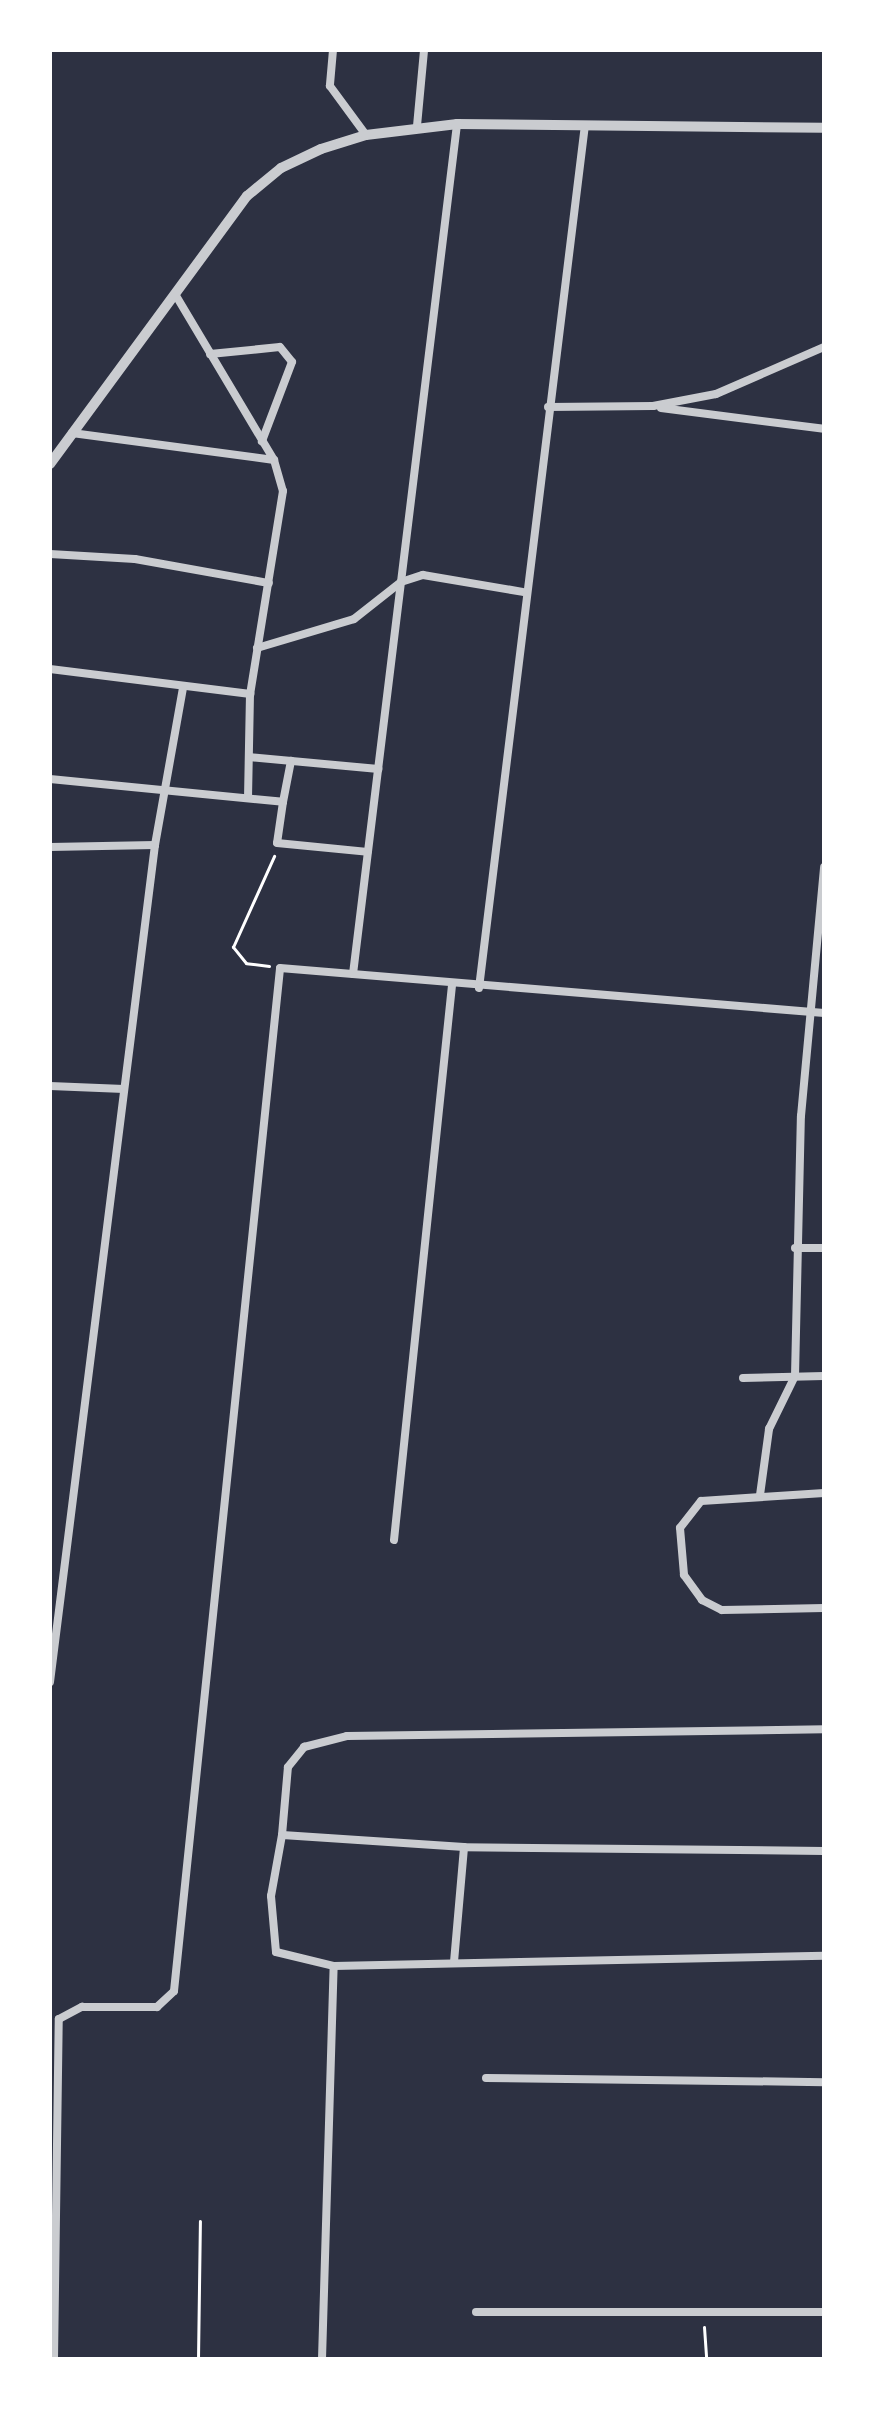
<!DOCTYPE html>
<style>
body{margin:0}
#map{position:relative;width:874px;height:2409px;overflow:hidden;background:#2d3142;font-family:"Nunito Sans",sans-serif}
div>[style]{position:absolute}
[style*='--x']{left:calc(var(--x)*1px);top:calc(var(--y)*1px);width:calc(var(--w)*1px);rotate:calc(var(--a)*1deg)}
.path>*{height:3px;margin:-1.5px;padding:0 1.5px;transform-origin:1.5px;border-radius:1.5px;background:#fff}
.minor>*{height:8px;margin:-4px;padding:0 4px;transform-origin:4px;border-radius:4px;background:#caccd0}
.tertiary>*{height:10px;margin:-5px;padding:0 5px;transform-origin:5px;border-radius:5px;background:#caccd0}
span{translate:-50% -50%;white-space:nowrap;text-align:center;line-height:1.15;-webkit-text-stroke:8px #fff;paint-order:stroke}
.frame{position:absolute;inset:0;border:52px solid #fff;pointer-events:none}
</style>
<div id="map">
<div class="path">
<div style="--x:269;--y:966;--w:23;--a:-173"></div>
<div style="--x:246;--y:963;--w:21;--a:-129"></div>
<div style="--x:233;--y:947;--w:100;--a:-65.7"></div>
<div style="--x:704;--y:2327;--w:32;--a:86"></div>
<div style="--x:198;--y:2359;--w:138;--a:-89.2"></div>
</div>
<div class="minor">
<div style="--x:333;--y:50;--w:36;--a:95"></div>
<div style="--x:330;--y:86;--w:61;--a:53.7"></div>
<div style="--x:417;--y:126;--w:76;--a:-84.7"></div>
<div style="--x:175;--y:294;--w:193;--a:59.2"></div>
<div style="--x:274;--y:460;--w:32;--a:74"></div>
<div style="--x:283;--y:491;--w:206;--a:99.2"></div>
<div style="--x:250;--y:694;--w:104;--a:91.1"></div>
<div style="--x:210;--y:354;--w:70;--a:-5.7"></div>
<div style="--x:280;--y:347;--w:19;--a:51"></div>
<div style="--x:292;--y:362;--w:85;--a:110.8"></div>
<div style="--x:548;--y:407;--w:105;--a:-0.5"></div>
<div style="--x:653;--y:406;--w:64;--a:-10.8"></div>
<div style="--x:716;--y:394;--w:118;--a:-23.5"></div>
<div style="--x:661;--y:408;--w:164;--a:7.3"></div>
<div style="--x:72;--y:433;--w:204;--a:7.6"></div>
<div style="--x:50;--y:554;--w:85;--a:3.4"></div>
<div style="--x:135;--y:559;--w:136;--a:10.2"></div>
<div style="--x:257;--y:648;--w:101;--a:-16.6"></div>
<div style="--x:354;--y:619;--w:60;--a:-38.2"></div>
<div style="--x:401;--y:582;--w:23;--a:-18"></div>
<div style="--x:423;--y:575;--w:101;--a:9.6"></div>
<div style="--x:50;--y:669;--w:202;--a:7.1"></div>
<div style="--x:249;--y:757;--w:130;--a:5.3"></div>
<div style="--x:50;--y:779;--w:234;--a:5.6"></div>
<div style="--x:283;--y:802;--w:41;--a:98.3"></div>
<div style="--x:277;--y:843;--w:91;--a:5.6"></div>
<div style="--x:283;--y:802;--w:42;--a:-79"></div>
<div style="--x:50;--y:847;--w:105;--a:-1.1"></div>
<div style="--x:353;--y:974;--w:856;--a:-83.02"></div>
<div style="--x:479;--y:988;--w:869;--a:-83"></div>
<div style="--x:50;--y:1086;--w:74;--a:2.3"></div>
<div style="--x:795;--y:1248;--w:29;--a:0"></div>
<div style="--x:743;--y:1378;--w:81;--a:-1.4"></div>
<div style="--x:824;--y:1493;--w:123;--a:176.3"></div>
<div style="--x:701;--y:1501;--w:34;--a:128"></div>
<div style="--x:680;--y:1528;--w:47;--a:85.1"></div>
<div style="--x:684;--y:1575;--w:31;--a:54"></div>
<div style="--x:702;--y:1600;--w:22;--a:27"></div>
<div style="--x:722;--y:1610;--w:102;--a:-1.1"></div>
<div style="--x:760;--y:1495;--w:67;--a:-82.2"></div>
<div style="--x:769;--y:1429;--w:59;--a:-63.9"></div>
<div style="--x:795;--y:1376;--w:260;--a:-88.7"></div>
<div style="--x:801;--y:1116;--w:250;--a:-84.7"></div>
<div style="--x:394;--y:1540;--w:558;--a:-84.03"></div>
<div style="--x:50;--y:1682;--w:844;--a:-82.85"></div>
<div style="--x:155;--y:845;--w:159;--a:-79.9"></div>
<div style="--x:282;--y:1835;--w:68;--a:-85"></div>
<div style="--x:288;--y:1767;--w:26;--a:-51"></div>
<div style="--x:304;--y:1747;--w:44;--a:-14.3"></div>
<div style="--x:347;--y:1736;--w:477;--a:-0.8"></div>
<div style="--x:824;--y:1851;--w:360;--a:-179.4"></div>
<div style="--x:464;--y:1847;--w:182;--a:-176.2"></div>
<div style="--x:282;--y:1835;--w:62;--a:100.2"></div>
<div style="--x:271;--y:1896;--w:56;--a:84.9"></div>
<div style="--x:276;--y:1952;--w:60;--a:13.6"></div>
<div style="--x:334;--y:1966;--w:490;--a:-1.2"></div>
<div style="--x:454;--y:1962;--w:115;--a:-85"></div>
<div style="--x:59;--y:2019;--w:26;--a:-28"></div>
<div style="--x:82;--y:2007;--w:75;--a:0"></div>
<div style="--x:157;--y:2007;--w:23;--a:-43"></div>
<div style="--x:174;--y:1991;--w:1028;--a:-84.08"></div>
<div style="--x:280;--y:968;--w:546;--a:4.73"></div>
<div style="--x:486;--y:2078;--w:338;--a:0.7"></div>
<div style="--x:476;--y:2312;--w:348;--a:0"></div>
<div style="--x:54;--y:2359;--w:340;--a:-89.2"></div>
<div style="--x:322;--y:2359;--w:393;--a:-88.3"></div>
</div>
<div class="tertiary">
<div style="--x:50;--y:464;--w:333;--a:-53.7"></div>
<div style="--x:247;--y:196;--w:44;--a:-39.5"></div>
<div style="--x:281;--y:168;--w:44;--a:-25.4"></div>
<div style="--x:321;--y:149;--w:47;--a:-17.3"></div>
<div style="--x:366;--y:135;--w:92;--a:-6.9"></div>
<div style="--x:457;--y:124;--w:367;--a:0.6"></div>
</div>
<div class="frame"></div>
</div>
